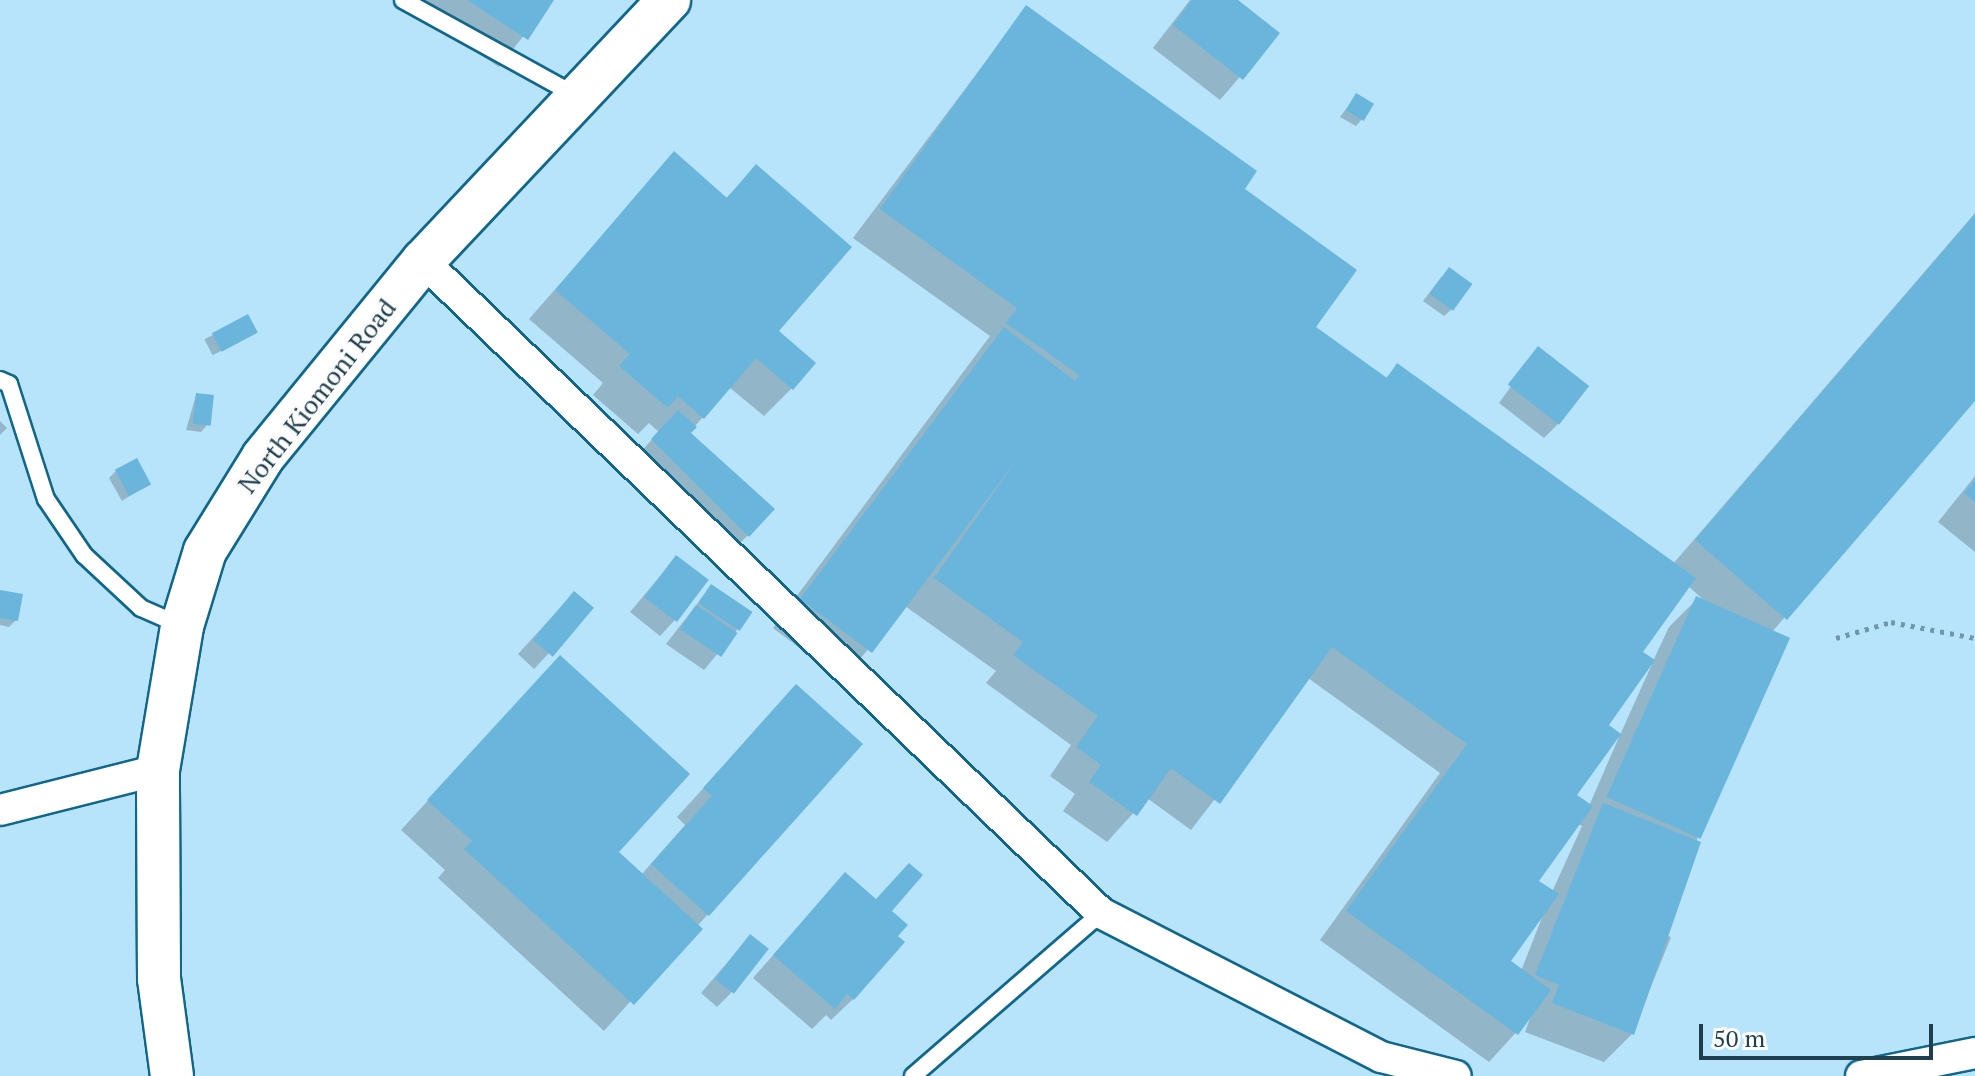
<!DOCTYPE html>
<style>
body{margin:0}
#map{position:relative;width:1975px;height:1076px;overflow:hidden;background:#b7e3fb;font-family:"PT Serif",serif}
div>[style]{position:absolute}
[style*='--x']{left:calc(var(--x)*1px);top:calc(var(--y)*1px);width:calc(var(--w)*1px);rotate:calc(var(--a)*1deg)}
.shadow>*{inset:0;background:#0003;transform-origin:0 0}
.building>*{inset:0;background:#6ab5dc;transform-origin:0 0}
.path>*{height:5px;margin-top:-2.5px;transform-origin:0;background:repeating-linear-gradient(90deg,#7097ab 0 4px,transparent 0 10px)}
.roads{filter:drop-shadow(2px 0 #10678a) drop-shadow(-2px 0 #10678a) drop-shadow(0 2px #10678a) drop-shadow(0 -2px #10678a)}
.service>*{height:16px;margin:-8px;padding:0 8px;transform-origin:8px;border-radius:8px;background:#fff}
.minor>*{height:30px;margin:-15px;padding:0 15px;transform-origin:15px;border-radius:15px;background:#fff}
.secondary>*{height:42px;margin:-21px;padding:0 21px;transform-origin:21px;border-radius:21px;background:#fff}
span{translate:-50% -50%;white-space:nowrap;text-align:center;line-height:1.15;-webkit-text-stroke:7px #fcfcfc;paint-order:stroke}
.street-label{font-size:26px;color:#1f3f4f}
.scale{position:absolute;left:1699px;top:1024px;width:234px;height:36px;box-sizing:border-box;border:4px solid #1f3f4f;border-top:0;padding-left:10px;font-size:24px;line-height:28px;white-space:nowrap;color:#1f3f4f;-webkit-text-stroke:6px #fcfcfc;paint-order:stroke}
</style>
<div id="map">
<div class="shadow">
<div style="clip-path:polygon(423px 0,552px 0,499px 67px,415px 12px)"></div>
<div style="clip-path:polygon(1190px 0,1235px 0,1277px 33px,1220px 100px,1153px 48px)"></div>
<div style="clip-path:polygon(evenodd,1026px 8px,1242px 190px,1314px 328px,1385px 379px,1397px 366px,1673px 564px,1975px 213px,1975px 398px,1772px 632px,1663px 934px,1671px 937px,1632px 1034px,1604px 1062px,1525px 1032px,1531px 1016px,1489px 1062px,1320px 940px,1440px 773px,1308px 678px,1191px 830px,1147px 798px,1107px 842px,1063px 811px,1075px 794px,1050px 776px,1071px 745px,986px 683px,996px 671px,905px 606px,842px 680px,773px 628px,990px 336px,853px 238px,1026px 8px,1688px 586px,1706px 602px,1697px 599px,1669px 627px,1653px 661px,1641px 652px,1688px 586px,1026px 8px,1652px 664px,1620px 735px,1606px 726px,1652px 664px,1026px 8px,1618px 736px,1619px 737px,1589px 806px,1574px 796px,1618px 736px,1026px 8px,1578px 824px,1582px 826px,1552px 892px,1537px 881px,1578px 824px,1026px 8px,1543px 915px,1521px 971px,1508px 962px,1543px 915px)"></div>
<div style="clip-path:polygon(1356px 96px,1362px 119px,1356px 126px,1340px 117px)"></div>
<div style="clip-path:polygon(674px 154px,725px 199px,756px 167px,776px 331px,792px 388px,764px 416px,729px 387px,689px 433px,748px 535px,726px 557px,631px 462px,659px 432px,649px 423px,638px 434px,593px 395px,603px 383px,529px 319px)"></div>
<div style="clip-path:polygon(1442px 276px,1451px 310px,1444px 316px,1423px 301px)"></div>
<div style="left:248px;top:317px;width:18px;height:49px;rotate:63deg"></div>
<div style="clip-path:polygon(1538px 349px,1558px 424px,1544px 438px,1499px 403px)"></div>
<div style="clip-path:polygon(196px 395px,207px 425px,201px 432px,186px 430px)"></div>
<div style="clip-path:polygon(0 421px,7px 428px,0 435px)"></div>
<div style="clip-path:polygon(116px 471px,149px 483px,122px 501px,109px 478px)"></div>
<div style="clip-path:polygon(1975px 476px,1975px 552px,1938px 522px)"></div>
<div style="clip-path:polygon(676px 557px,674px 621px,660px 636px,630px 612px)"></div>
<div style="clip-path:polygon(711px 586px,737px 630px,704px 670px,666px 644px)"></div>
<div style="clip-path:polygon(0 592px,16px 620px,9px 627px,0 625px)"></div>
<div style="clip-path:polygon(560px 608px,591px 608px,534px 669px,518px 654px)"></div>
<div style="clip-path:polygon(533px 686px,616px 852px,641px 875px,685px 825px,677px 817px,796px 687px,708px 914px,604px 1031px,438px 878px,445px 870px,401px 830px)"></div>
<div style="clip-path:polygon(909px 865px,853px 999px,831px 1020px,826px 1015px,812px 1029px,753px 978px,845px 874px,875px 901px)"></div>
<div style="clip-path:polygon(750px 936px,731px 993px,717px 1007px,701px 993px)"></div>
</div>
<div class="building">
<div style="clip-path:polygon(467px 0,554px 0,528px 40px)"></div>
<div style="clip-path:polygon(1192px 0,1238px 0,1280px 33px,1243px 80px,1173px 25px)"></div>
<div style="clip-path:polygon(1026px 5px,1257px 171px,1245px 189px,1357px 270px,1316px 327px,1387px 378px,1397px 363px,1696px 578px,1643px 652px,1655px 660px,1609px 725px,1621px 734px,1577px 795px,1593px 806px,1539px 881px,1559px 894px,1511px 961px,1551px 990px,1518px 1035px,1346px 911px,1467px 744px,1332px 647px,1220px 804px,1171px 768px,1137px 816px,1089px 782px,1101px 765px,1076px 747px,1098px 716px,1013px 655px,1023px 642px,934px 578px,1021px 454px,872px 653px,800px 599px,1004px 327px,1075px 381px,1079px 375px,1006px 323px,1017px 308px,880px 209px)"></div>
<div style="left:1356px;top:93px;width:21px;height:20px;rotate:31deg"></div>
<div style="clip-path:polygon(674px 151px,727px 198px,756px 164px,852px 247px,779px 331px,816px 363px,793px 390px,756px 358px,704px 419px,678px 396px,668px 408px,619px 366px,630px 354px,555px 290px)"></div>
<div style="clip-path:polygon(1975px 214px,1975px 401px,1787px 620px,1695px 540px)"></div>
<div style="left:1449px;top:267px;width:29px;height:33px;rotate:36deg"></div>
<div style="left:248px;top:314px;width:21px;height:41px;rotate:62deg"></div>
<div style="left:1538px;top:346px;width:65px;height:49px;rotate:38deg"></div>
<div style="left:196px;top:393px;width:18px;height:31px;rotate:6deg"></div>
<div style="clip-path:polygon(678px 410px,697px 427px,691px 433px,775px 509px,749px 537px,651px 439px)"></div>
<div style="left:137px;top:458px;width:30px;height:25px;rotate:62deg"></div>
<div style="clip-path:polygon(1975px 480px,1975px 502px,1964px 493px)"></div>
<div style="left:676px;top:555px;width:41px;height:53px;rotate:37deg"></div>
<div style="left:711px;top:584px;width:50px;height:23px;rotate:34deg"></div>
<div style="clip-path:polygon(0 590px,23px 594px,18px 621px,0 618px)"></div>
<div style="left:574px;top:591px;width:26px;height:64px;rotate:40deg"></div>
<div style="left:1696px;top:596px;width:103px;height:220px;rotate:24deg"></div>
<div style="left:696px;top:605px;width:50px;height:29px;rotate:34deg"></div>
<div style="clip-path:polygon(560px 655px,690px 774px,619px 852px,703px 929px,634px 1005px,464px 849px,472px 841px,427px 800px)"></div>
<div style="clip-path:polygon(796px 684px,863px 744px,709px 916px,651px 864px,712px 796px,703px 788px)"></div>
<div style="clip-path:polygon(1603px 803px,1701px 842px,1634px 1035px,1552px 1003px,1559px 985px,1535px 975px)"></div>
<div style="clip-path:polygon(909px 863px,923px 875px,892px 911px,908px 925px,898px 936px,905px 942px,854px 1000px,847px 994px,835px 1009px,773px 955px,845px 872px,876px 899px)"></div>
<div style="left:750px;top:934px;width:24px;height:57px;rotate:38deg"></div>
</div>
<div class="path">
<div style="--x:1836;--y:638;--w:57;--a:-16.2"></div>
<div style="--x:1891;--y:622;--w:86;--a:10.8"></div>
</div>
<div class="roads">
<div class="service">
<div style="--x:403;--y:0;--w:199;--a:28.9"></div>
<div style="--x:0;--y:380;--w:10;--a:24"></div>
<div style="--x:9;--y:384;--w:121;--a:72.2"></div>
<div style="--x:46;--y:499;--w:68;--a:55.8"></div>
<div style="--x:84;--y:555;--w:78;--a:42.9"></div>
<div style="--x:141;--y:608;--w:43;--a:23.6"></div>
<div style="--x:913;--y:1076;--w:249;--a:-40.9"></div>
</div>
<div class="minor">
<div style="--x:423;--y:261;--w:941;--a:43.88"></div>
<div style="--x:1101;--y:913;--w:315;--a:27.2"></div>
<div style="--x:1381;--y:1057;--w:77;--a:14.2"></div>
<div style="--x:0;--y:810;--w:163;--a:-14.2"></div>
<div style="--x:1861;--y:1076;--w:116;--a:-11.4"></div>
</div>
<div class="secondary">
<div style="--x:172;--y:1076;--w:98;--a:-97.6"></div>
<div style="--x:159;--y:979;--w:209;--a:-90.3"></div>
<div style="--x:158;--y:770;--w:146;--a:-80.5"></div>
<div style="--x:182;--y:626;--w:78;--a:-73"></div>
<div style="--x:205;--y:551;--w:110;--a:-58.3"></div>
<div style="--x:263;--y:457;--w:253;--a:-50.8"></div>
<div style="--x:423;--y:261;--w:359;--a:-46.7"></div>
</div>
</div>
<div class="street-label">
<span style="left:317px;top:396px;rotate:-52deg">North Kiomoni Road</span>
</div>
<div class="scale">50 m</div>
</div>
